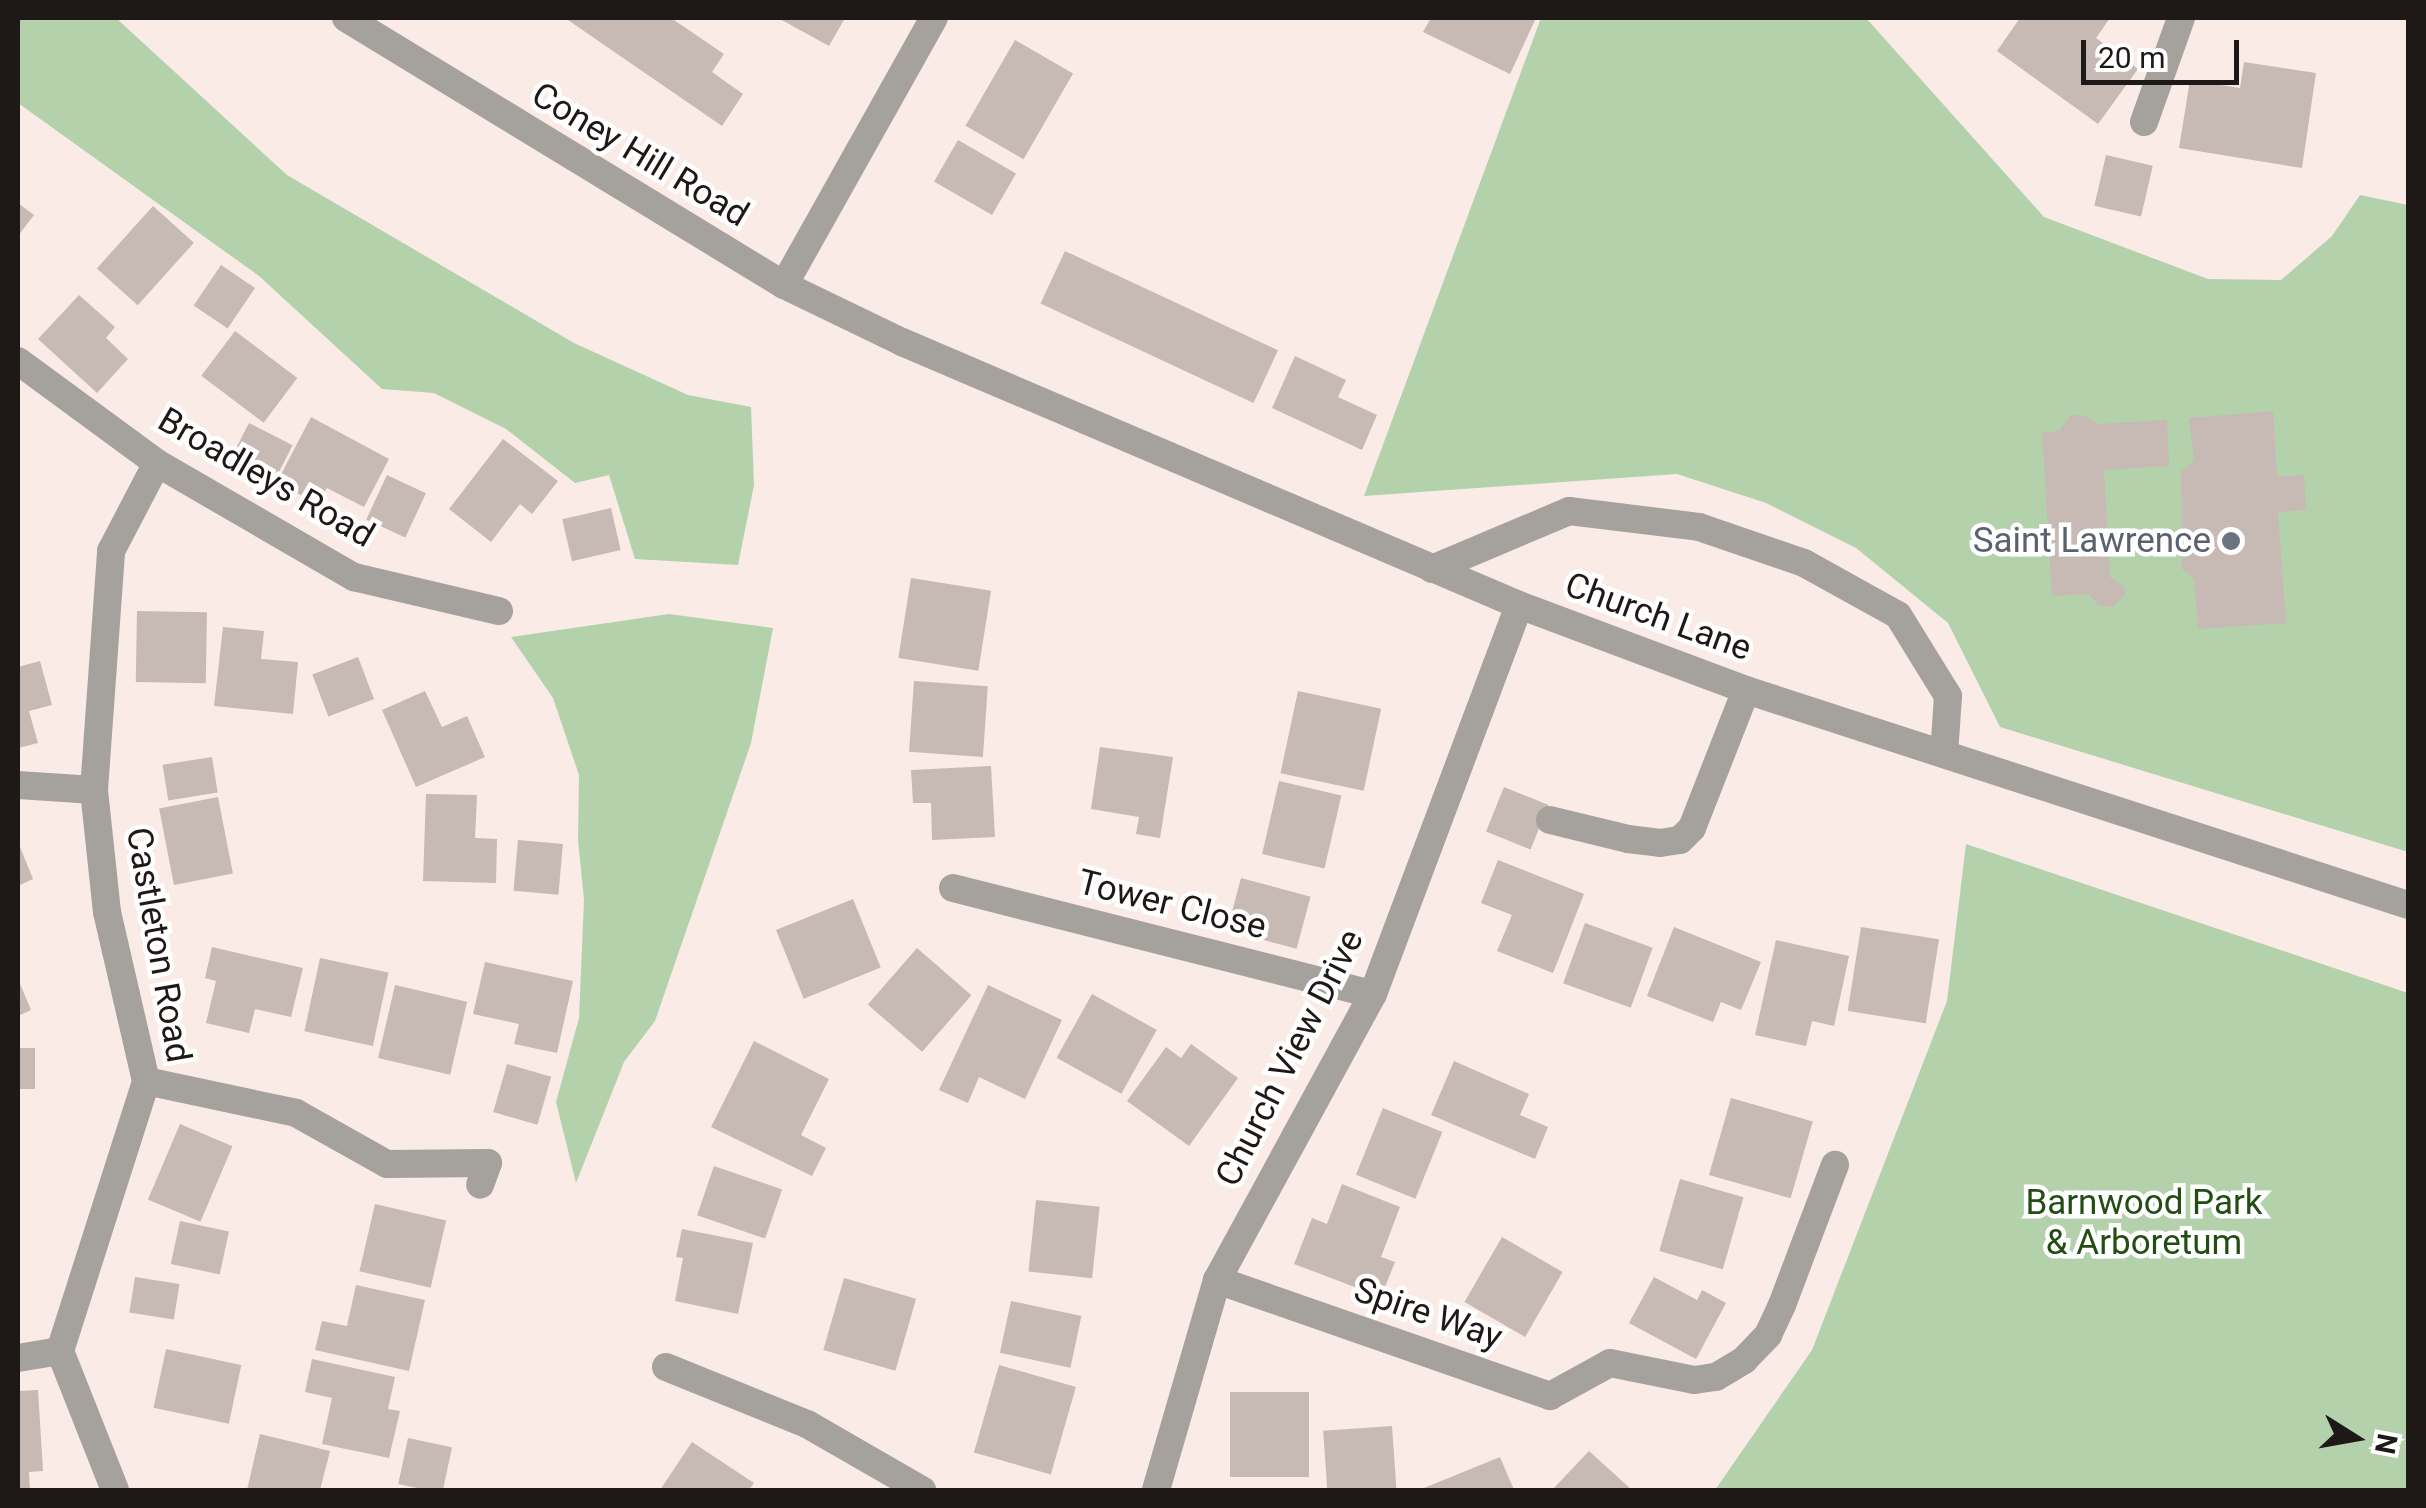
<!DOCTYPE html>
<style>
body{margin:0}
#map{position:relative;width:2426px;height:1508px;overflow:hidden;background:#faebe6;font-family:Roboto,sans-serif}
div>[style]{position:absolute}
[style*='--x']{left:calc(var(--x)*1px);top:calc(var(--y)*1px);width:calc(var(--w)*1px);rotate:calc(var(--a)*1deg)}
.green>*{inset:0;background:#b3d2ab}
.building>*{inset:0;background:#c7b9b3;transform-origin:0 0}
.service>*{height:28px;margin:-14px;padding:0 14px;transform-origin:14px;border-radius:14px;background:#a5a29d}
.minor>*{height:28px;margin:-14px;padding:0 14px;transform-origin:14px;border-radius:14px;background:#a5a29d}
.tertiary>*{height:28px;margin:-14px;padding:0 14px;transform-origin:14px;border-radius:14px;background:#a5a29d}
.dots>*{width:28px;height:28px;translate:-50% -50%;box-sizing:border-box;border:5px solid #fff;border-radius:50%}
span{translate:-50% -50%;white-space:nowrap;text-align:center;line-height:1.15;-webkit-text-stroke:9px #fff;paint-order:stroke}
.street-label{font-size:35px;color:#1e1917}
.worship-label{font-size:35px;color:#5b616d}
.right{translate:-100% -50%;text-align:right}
.park-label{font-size:35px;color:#224e14}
.frame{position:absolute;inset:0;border:20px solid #1e1917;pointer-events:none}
.north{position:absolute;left:2306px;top:1388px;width:100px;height:100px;-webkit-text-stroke:8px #fff;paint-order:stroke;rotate:101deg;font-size:28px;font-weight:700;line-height:40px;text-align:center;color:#1e1917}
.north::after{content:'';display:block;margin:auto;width:35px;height:45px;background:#1e1917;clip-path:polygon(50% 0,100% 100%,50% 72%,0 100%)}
.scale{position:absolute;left:2081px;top:40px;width:158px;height:45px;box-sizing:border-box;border:5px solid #1e1917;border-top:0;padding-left:12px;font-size:30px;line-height:35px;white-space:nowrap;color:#1e1917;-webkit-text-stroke:8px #fff;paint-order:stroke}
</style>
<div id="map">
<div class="green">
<div style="clip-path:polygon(18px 18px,116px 18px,287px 175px,574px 343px,688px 395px,751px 407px,754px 485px,738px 565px,635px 559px,609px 475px,575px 483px,506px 429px,434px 393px,382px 389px,259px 276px,18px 103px)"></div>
<div style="clip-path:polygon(1541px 18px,1866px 18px,2044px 217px,2208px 279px,2281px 280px,2332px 236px,2360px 195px,2408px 205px,2408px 852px,2000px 727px,1948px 623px,1856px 548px,1766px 503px,1677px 474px,1364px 496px)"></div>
<div style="clip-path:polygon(669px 614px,773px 628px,751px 743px,655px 1021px,624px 1062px,576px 1183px,556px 1102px,579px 1018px,584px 900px,578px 840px,579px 775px,553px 698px,511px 637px)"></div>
<div style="clip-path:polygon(1966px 844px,2408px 993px,2408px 1490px,1715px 1490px,1812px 1350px,1947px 1001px)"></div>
</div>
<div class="building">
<div style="clip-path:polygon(565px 18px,671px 18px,724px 54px,712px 72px,743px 94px,722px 126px)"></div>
<div style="clip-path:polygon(778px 18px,845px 18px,829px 46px)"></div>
<div style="clip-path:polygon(1431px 18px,1536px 18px,1510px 74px,1423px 32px)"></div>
<div style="clip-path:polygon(2020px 18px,2110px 18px,2096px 38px,2138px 69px,2098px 124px,1997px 51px)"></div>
<div style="left:1015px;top:40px;width:67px;height:99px;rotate:30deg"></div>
<div style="clip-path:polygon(2244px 62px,2316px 73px,2302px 168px,2179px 148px,2190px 80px,2240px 88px)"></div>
<div style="left:958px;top:140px;width:67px;height:48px;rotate:30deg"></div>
<div style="left:2106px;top:155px;width:48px;height:52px;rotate:13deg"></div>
<div style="clip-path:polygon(18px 203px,34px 215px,18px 236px)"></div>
<div style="left:153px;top:206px;width:55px;height:84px;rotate:42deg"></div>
<div style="left:1065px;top:251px;width:235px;height:58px;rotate:25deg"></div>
<div style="left:221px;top:265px;width:41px;height:49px;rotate:34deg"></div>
<div style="clip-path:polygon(79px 295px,115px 327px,106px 338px,128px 359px,97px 393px,38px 339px)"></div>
<div style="left:235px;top:331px;width:78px;height:56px;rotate:37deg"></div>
<div style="clip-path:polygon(1295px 356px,1346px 380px,1338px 397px,1377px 415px,1362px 450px,1272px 408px)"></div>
<div style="clip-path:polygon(2273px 411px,2277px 476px,2304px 475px,2306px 510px,2278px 512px,2286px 623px,2198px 629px,2194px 579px,2182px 569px,2181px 471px,2194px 461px,2189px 418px)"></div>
<div style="clip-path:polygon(2071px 415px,2086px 416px,2098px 424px,2167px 420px,2169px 466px,2104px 470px,2110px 577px,2124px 587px,2125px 595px,2112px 607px,2098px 605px,2089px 594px,2052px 596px,2042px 433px,2059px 431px)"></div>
<div style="clip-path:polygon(311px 417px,389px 459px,364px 507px,327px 488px,317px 504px,277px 482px)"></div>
<div style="left:249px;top:423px;width:49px;height:45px;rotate:27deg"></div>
<div style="clip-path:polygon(503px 439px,558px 481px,532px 514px,520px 504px,491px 542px,449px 509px)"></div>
<div style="left:387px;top:475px;width:43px;height:49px;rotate:25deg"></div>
<div style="left:611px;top:508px;width:43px;height:50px;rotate:77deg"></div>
<div style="left:911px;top:578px;width:81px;height:81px;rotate:9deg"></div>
<div style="left:137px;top:611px;width:70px;height:71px;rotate:1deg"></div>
<div style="clip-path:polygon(223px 627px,264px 631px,261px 659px,298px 662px,293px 714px,214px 706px)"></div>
<div style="left:358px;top:657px;width:45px;height:49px;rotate:69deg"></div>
<div style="clip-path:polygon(40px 661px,52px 705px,29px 711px,38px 743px,18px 748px,18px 667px)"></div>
<div style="left:914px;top:681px;width:74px;height:71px;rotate:4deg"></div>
<div style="clip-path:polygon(425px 691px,442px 727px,467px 716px,485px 757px,416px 787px,382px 710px)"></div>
<div style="left:1298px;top:691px;width:85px;height:84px;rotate:12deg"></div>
<div style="clip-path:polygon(1100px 747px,1173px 757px,1160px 838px,1136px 834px,1139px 817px,1091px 809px)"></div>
<div style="left:212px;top:757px;width:36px;height:50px;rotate:81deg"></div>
<div style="clip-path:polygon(991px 766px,995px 837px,932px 840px,931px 803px,913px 803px,911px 770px)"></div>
<div style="left:1279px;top:781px;width:64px;height:75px;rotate:13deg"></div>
<div style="left:1504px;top:787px;width:48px;height:48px;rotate:22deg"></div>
<div style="clip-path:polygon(426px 794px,477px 795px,475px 838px,497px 839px,496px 883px,423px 881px)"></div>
<div style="left:218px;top:797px;width:78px;height:60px;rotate:79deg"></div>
<div style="left:518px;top:840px;width:45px;height:51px;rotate:5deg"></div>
<div style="clip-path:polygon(18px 842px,33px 879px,18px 886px)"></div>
<div style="clip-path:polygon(1498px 860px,1584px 894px,1553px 973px,1497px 951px,1512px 915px,1481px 903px)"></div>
<div style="left:1241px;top:878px;width:72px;height:54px;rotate:15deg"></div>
<div style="left:853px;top:899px;width:74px;height:83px;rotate:68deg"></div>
<div style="left:1585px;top:923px;width:72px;height:64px;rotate:20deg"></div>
<div style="clip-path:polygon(1674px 927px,1761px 962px,1741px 1010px,1721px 1002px,1713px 1022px,1647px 996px)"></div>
<div style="left:1861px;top:927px;width:79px;height:85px;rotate:9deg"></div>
<div style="clip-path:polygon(1776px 940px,1849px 956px,1834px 1026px,1812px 1021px,1806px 1046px,1755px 1035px)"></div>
<div style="clip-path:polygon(212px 947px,303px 968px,291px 1017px,255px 1009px,249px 1033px,206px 1023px,216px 981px,205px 978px)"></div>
<div style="left:917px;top:948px;width:72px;height:75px;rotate:41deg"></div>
<div style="left:320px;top:958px;width:70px;height:75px;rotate:12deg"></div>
<div style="clip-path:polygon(485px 962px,573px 981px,557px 1053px,514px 1044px,519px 1024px,473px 1014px)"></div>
<div style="clip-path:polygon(18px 979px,31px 1010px,18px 1016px)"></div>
<div style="left:395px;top:985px;width:74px;height:75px;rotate:13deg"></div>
<div style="clip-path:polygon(988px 985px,1062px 1020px,1025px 1099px,979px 1077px,968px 1103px,939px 1090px)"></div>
<div style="left:1092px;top:994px;width:74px;height:73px;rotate:29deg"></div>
<div style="clip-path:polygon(754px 1041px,829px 1079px,801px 1135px,826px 1148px,812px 1176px,711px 1127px)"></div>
<div style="clip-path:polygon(1191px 1044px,1238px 1078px,1189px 1146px,1127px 1101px,1166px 1047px,1181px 1058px)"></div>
<div style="left:18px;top:1048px;width:17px;height:41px"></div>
<div style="clip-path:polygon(1454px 1061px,1529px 1094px,1520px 1115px,1548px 1127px,1535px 1159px,1431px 1115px)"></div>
<div style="left:507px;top:1064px;width:46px;height:50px;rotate:16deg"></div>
<div style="left:1731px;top:1098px;width:85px;height:80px;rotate:16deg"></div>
<div style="left:1383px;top:1108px;width:64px;height:72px;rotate:22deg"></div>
<div style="left:180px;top:1124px;width:57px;height:82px;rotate:23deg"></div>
<div style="left:714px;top:1166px;width:72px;height:52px;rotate:19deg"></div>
<div style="left:1680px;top:1179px;width:66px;height:75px;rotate:16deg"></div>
<div style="clip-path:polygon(1342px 1184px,1400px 1207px,1381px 1257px,1395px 1262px,1381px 1297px,1294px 1264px,1312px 1218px,1327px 1224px)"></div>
<div style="left:1036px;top:1200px;width:64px;height:72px;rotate:6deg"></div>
<div style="left:375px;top:1204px;width:73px;height:69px;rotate:13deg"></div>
<div style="left:180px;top:1221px;width:50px;height:44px;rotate:12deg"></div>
<div style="clip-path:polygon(682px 1229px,753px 1243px,738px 1314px,675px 1301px,683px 1258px,676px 1257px)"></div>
<div style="left:1502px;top:1237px;width:70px;height:75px;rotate:30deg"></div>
<div style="left:135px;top:1277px;width:45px;height:36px;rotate:9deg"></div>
<div style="clip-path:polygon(1654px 1277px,1697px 1300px,1702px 1290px,1726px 1303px,1696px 1359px,1629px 1323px)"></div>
<div style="left:844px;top:1278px;width:75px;height:75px;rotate:16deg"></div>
<div style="clip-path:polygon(356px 1285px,425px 1300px,409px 1371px,315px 1350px,322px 1321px,347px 1326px)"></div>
<div style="left:1011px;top:1301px;width:72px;height:53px;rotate:12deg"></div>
<div style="left:166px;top:1349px;width:77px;height:60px;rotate:12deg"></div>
<div style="clip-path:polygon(312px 1359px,395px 1377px,388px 1409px,400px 1411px,389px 1458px,322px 1444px,332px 1398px,305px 1392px)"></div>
<div style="left:999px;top:1365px;width:80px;height:91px;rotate:16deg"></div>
<div style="clip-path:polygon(38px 1390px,43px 1471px,29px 1472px,30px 1490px,18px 1490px,18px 1391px)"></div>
<div style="left:1230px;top:1392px;width:79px;height:85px"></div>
<div style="left:1392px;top:1426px;width:64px;height:69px;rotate:86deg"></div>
<div style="clip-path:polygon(260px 1434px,330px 1451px,320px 1490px,247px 1490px)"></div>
<div style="left:408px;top:1438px;width:45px;height:47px;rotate:12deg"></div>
<div style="clip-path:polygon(692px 1442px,754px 1483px,749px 1490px,660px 1490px)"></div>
<div style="clip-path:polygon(1589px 1451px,1632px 1490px,1552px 1490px)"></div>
<div style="clip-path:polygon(1500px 1457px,1514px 1490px,1419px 1490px)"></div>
</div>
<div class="service">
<div style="--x:2144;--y:122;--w:110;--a:-70.4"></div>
<div style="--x:1432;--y:569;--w:149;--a:-22.9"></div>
<div style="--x:1569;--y:511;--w:131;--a:7"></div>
<div style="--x:1699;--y:527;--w:111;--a:18.9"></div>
<div style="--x:1804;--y:563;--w:107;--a:29"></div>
<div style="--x:1898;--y:615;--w:95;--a:58.3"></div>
<div style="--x:1948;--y:696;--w:58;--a:93.9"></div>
<div style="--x:1550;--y:820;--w:80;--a:13.7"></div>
<div style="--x:1628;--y:839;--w:32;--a:7"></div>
<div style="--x:1660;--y:843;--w:20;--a:-9"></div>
<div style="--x:1680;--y:840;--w:17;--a:-45"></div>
<div style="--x:1692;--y:828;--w:148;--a:-68.6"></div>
<div style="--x:1610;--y:1363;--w:86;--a:11.4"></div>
<div style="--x:1694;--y:1380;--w:22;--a:-8"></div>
<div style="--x:1716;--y:1377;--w:33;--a:-31"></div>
<div style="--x:1744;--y:1360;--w:35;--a:-46"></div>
<div style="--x:1768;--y:1335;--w:33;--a:-65"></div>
<div style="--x:1782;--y:1305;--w:150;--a:-69.3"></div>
</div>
<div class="minor">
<div style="--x:784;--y:285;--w:306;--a:-60.7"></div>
<div style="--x:18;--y:361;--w:172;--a:36.3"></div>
<div style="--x:157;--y:463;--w:228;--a:30.1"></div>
<div style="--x:354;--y:577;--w:149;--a:13.2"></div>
<div style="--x:18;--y:785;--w:76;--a:3.8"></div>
<div style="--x:953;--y:888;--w:433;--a:14.2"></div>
<div style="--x:146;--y:1081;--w:153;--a:12"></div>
<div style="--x:296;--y:1113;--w:104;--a:29.3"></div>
<div style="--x:387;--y:1164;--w:101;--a:-0.6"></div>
<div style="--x:488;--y:1163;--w:23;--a:110"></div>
<div style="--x:1217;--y:1280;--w:353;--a:19.2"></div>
<div style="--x:1550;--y:1396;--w:68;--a:-28.8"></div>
<div style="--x:18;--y:1358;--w:43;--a:-9.5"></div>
<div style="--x:666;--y:1367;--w:152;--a:22"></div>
<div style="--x:807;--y:1424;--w:133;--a:29.9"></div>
<div style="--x:115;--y:1490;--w:149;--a:-111.6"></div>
<div style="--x:60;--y:1351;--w:283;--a:-72.3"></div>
<div style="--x:146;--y:1081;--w:173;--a:-103"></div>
<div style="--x:107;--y:912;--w:123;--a:-96.1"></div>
<div style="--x:94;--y:790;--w:240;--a:-85.9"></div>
<div style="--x:111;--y:551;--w:99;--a:-62.4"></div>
<div style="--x:1156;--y:1490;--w:219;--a:-73.8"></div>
<div style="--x:1217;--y:1280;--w:326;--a:-61.4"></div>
<div style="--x:1373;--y:994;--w:415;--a:-69.4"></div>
</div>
<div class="tertiary">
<div style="--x:346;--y:18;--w:513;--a:31.37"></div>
<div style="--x:784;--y:285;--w:131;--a:25.8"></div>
<div style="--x:902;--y:342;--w:671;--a:23.09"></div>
<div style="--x:1519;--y:605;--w:242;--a:20.5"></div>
<div style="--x:1746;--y:690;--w:696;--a:17.99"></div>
</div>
<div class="dots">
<div style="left:2231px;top:541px;background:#6b7280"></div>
</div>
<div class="street-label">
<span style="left:640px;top:155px;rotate:31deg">Coney Hill Road</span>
<span style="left:266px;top:478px;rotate:30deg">Broadleys Road</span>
<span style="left:1658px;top:617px;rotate:20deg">Church Lane</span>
<span style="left:1172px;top:905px;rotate:14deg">Tower Close</span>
<span style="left:158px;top:945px;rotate:80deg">Castleton Road</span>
<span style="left:1290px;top:1058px;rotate:-63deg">Church View Drive</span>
<span style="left:1428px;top:1314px;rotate:19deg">Spire Way</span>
</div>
<div class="worship-label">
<span class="right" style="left:2211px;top:541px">Saint Lawrence</span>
</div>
<div class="park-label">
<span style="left:2144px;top:1223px">Barnwood Park<br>&amp; Arboretum</span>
</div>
<div class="frame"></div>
<div class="north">N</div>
<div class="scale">20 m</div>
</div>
